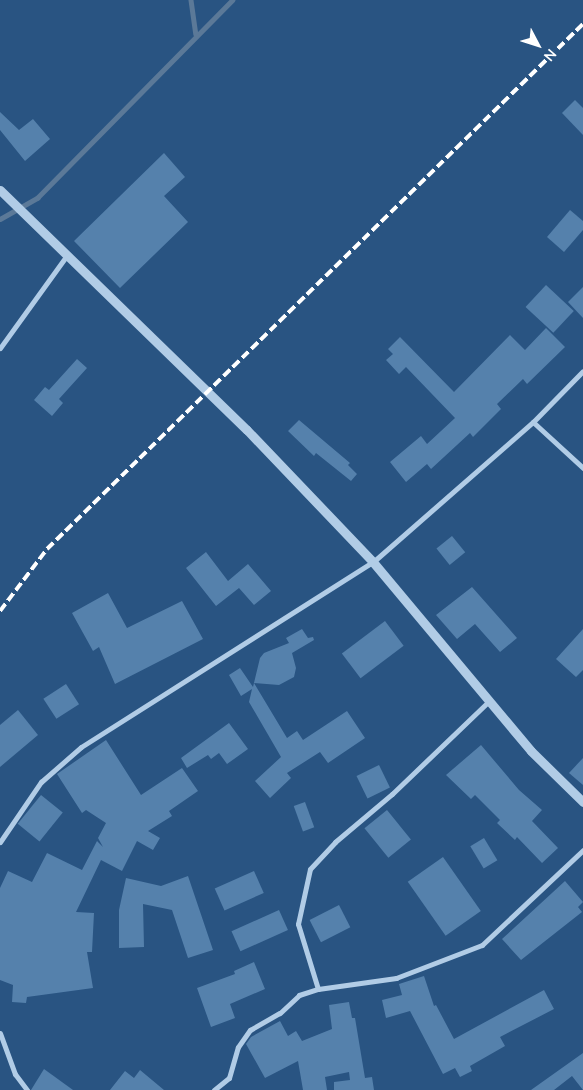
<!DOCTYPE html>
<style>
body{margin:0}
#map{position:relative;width:583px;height:1090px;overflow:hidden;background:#295482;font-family:"Nunito Sans",sans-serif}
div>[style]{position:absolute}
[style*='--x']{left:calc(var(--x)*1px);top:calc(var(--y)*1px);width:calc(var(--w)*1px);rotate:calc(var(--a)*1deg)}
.stream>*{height:4.5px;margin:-2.25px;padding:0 2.25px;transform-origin:2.25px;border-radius:2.25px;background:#5b7998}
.building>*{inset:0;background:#5581ac;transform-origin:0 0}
.minor>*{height:5px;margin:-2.5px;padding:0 2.5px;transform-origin:2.5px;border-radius:2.5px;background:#b1cce6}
.tertiary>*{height:9px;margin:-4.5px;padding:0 4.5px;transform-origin:4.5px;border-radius:4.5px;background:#b1cce6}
.rail>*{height:4px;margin-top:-2px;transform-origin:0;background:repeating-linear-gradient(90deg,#fff 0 9px,transparent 0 13px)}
span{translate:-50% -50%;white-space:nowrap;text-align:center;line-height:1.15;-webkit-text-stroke:4.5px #295482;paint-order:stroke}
.north{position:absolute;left:513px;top:20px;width:50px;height:50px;-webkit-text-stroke:4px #295482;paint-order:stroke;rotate:130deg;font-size:14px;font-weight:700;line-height:20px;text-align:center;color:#fff}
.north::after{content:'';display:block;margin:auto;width:18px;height:22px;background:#fff;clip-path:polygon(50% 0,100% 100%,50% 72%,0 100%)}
</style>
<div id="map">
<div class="stream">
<div style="--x:191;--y:0;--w:34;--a:82"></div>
<div style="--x:0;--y:219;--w:43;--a:-29.6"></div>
<div style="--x:37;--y:198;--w:278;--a:-45.4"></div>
</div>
<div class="building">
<div style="clip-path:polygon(575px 100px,583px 108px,583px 135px,562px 113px)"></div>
<div style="clip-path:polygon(0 112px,19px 130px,33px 119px,50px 139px,25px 161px,0 130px)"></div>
<div style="clip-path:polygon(164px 153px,185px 177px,164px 196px,188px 222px,120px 288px,74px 241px)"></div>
<div style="clip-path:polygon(570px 210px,583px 221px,583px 230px,564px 252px,547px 237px)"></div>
<div style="left:546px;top:285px;width:38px;height:30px;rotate:43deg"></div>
<div style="clip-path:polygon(583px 287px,583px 318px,568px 302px)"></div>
<div style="clip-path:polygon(546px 328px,565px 347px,527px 384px,523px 379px,497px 404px,501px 409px,473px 437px,470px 433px,431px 469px,427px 464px,406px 482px,390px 462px,421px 436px,427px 444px,455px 418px,406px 367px,399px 374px,386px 360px,393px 354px,388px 349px,400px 337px,454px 392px,510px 335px,525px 350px)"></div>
<div style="clip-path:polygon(77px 359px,87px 368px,59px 399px,63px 403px,52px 416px,34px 400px,45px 387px,49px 390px)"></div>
<div style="clip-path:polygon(299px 420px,350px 463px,348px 465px,357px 474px,351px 481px,316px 453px,314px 456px,288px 431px)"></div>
<div style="left:452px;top:536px;width:21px;height:20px;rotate:51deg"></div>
<div style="clip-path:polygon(206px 552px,228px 581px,248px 564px,271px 591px,254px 605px,239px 588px,216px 606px,186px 568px)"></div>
<div style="clip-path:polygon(472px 587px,517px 638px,500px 652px,475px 624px,457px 639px,436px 615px)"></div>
<div style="clip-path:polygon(108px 593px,127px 628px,182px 601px,203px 639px,115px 684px,99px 647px,93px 651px,72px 613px)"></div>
<div style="left:385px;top:621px;width:31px;height:54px;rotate:53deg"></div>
<div style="clip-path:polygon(302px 629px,308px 638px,313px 637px,314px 640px,292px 653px,296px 668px,294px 677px,279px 685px,254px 683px,287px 738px,297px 731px,303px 740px,347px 711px,365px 738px,328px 763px,320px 752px,287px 773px,291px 778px,270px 798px,255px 781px,281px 757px,249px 702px,252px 689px,241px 696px,229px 675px,240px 668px,253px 687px,260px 658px,264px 653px,289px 643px,286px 638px)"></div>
<div style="clip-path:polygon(583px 629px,583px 670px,576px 677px,556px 659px)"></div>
<div style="left:66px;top:684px;width:24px;height:27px;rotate:57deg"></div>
<div style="clip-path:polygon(18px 710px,38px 735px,0 767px,0 725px)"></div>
<div style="clip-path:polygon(229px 723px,248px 749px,227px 764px,219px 753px,211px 759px,208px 755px,187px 768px,181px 758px)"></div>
<div style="clip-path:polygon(106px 740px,141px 795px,182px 768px,198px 791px,169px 811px,172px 816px,148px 831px,160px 838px,153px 850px,137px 841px,122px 871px,101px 860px,76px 912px,94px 913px,92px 952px,87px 952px,93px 988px,27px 997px,26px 1003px,12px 1002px,13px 985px,0 980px,0 888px,8px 871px,32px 882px,47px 853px,82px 870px,97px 841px,103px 847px,98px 838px,106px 823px,86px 810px,82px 813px,57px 774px)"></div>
<div style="clip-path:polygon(481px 745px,519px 790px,542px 810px,532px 821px,558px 848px,542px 863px,517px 837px,515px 840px,497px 823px,500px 820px,475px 795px,471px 799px,446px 775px)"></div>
<div style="clip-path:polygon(583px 758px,583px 785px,569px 773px)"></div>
<div style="left:379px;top:765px;width:25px;height:25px;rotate:64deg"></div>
<div style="left:41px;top:795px;width:28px;height:37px;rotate:39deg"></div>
<div style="left:305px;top:802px;width:27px;height:12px;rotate:70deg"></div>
<div style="left:387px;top:810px;width:38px;height:29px;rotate:51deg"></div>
<div style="left:484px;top:838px;width:26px;height:16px;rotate:59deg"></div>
<div style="left:443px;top:857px;width:66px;height:43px;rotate:55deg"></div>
<div style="left:254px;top:871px;width:24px;height:43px;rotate:66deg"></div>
<div style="clip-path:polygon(188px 876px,213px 950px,188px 958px,172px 910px,143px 904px,144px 947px,119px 948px,119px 910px,126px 878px,161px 886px)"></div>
<div style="clip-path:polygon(565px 881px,583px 902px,578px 907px,582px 912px,521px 960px,502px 939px)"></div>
<div style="left:339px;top:905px;width:25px;height:33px;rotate:63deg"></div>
<div style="left:279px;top:910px;width:22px;height:52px;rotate:66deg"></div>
<div style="clip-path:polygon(254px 962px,265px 989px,230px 1004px,235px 1018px,211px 1027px,197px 988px,235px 974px,234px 971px)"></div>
<div style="clip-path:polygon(424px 976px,434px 1006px,436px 1005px,454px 1039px,544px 990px,554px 1009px,500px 1037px,505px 1046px,470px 1066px,472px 1071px,460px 1077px,455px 1068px,443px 1074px,410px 1011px,386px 1018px,382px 1000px,402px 995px,399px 984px)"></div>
<div style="clip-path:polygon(349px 1002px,352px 1018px,355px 1018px,365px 1078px,372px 1077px,374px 1090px,334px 1090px,334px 1082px,350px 1080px,349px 1072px,325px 1077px,327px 1090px,303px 1090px,298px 1061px,265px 1078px,246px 1044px,251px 1037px,280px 1021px,288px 1036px,296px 1031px,302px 1041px,332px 1029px,329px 1005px)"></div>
<div style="clip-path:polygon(583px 1053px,583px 1090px,572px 1076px,554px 1090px,531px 1090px)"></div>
<div style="clip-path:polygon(44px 1069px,73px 1090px,31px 1090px)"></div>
<div style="clip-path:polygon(140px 1070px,164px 1090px,110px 1090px,125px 1071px,134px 1078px)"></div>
</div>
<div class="minor">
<div style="--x:0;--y:348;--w:115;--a:-54.2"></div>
<div style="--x:533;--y:422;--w:68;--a:42.6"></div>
<div style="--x:0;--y:842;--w:73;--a:-55.7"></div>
<div style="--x:41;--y:782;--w:53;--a:-41.2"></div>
<div style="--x:81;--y:747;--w:346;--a:-32.4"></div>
<div style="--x:373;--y:562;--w:213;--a:-41.2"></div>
<div style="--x:533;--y:422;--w:71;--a:-45.6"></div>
<div style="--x:318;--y:989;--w:79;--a:-8"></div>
<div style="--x:396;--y:978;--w:92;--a:-21"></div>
<div style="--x:482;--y:945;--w:139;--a:-43.2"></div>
<div style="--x:0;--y:1033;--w:44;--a:69.9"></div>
<div style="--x:15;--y:1074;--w:20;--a:53"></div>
<div style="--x:214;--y:1090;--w:19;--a:-39"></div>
<div style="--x:229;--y:1078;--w:32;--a:-74"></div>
<div style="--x:238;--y:1047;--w:21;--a:-55"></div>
<div style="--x:250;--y:1030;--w:34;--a:-30"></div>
<div style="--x:280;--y:1013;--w:26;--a:-43"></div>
<div style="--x:299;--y:995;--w:20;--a:-18"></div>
<div style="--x:318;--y:989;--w:68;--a:-107.1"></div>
<div style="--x:298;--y:924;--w:56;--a:-77.7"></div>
<div style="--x:310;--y:869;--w:37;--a:-47"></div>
<div style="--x:335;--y:842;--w:75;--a:-40.1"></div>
<div style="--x:392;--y:794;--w:134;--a:-43.8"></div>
</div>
<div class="tertiary">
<div style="--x:0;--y:190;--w:344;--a:44.2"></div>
<div style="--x:247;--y:430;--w:182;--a:46.3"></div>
<div style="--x:373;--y:562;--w:246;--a:50.1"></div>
<div style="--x:531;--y:751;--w:73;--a:44.4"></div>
</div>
<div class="rail">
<div style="--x:0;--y:611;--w:78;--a:-52.8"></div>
<div style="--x:47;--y:549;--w:750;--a:-44.41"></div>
</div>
<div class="north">N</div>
</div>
